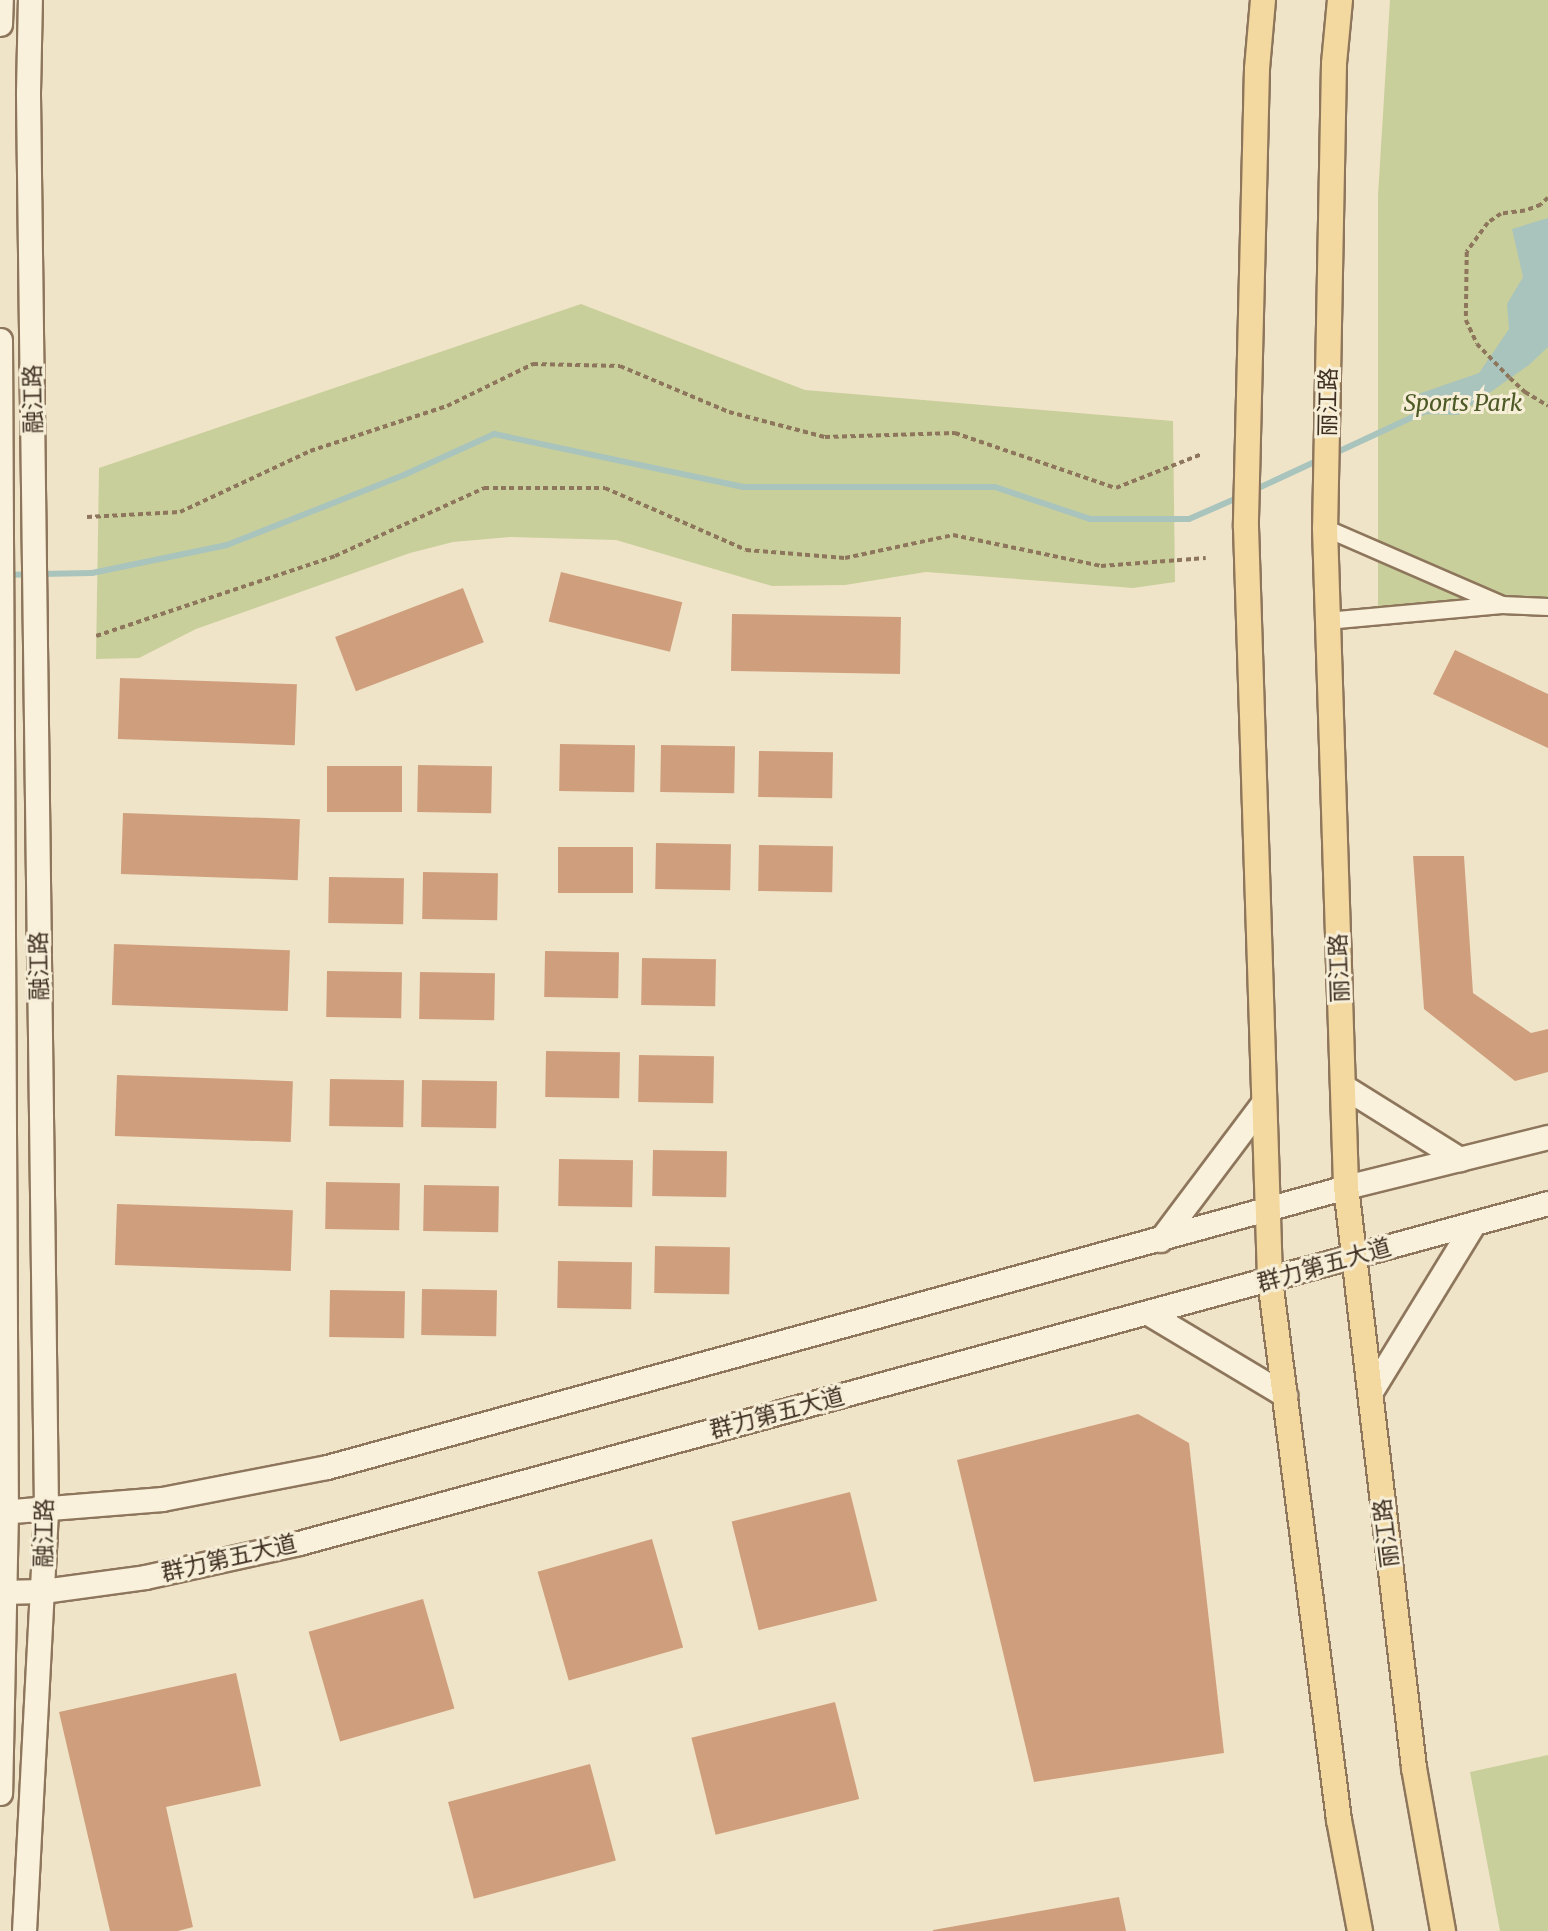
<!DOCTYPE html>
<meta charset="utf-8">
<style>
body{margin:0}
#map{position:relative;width:1548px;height:1931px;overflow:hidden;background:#f0e4c8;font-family:Merriweather,"Noto Sans SC",serif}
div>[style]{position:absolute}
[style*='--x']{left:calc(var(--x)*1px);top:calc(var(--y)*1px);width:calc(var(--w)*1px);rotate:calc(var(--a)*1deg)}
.green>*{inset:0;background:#c9cf9b}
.water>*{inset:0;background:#a9c4bc}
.stream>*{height:6px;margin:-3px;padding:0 3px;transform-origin:3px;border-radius:3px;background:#a9c4bc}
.building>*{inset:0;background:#cf9f7d;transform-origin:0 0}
.path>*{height:3.5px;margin-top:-1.75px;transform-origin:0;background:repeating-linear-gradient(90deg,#8d765c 0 5px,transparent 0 8.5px)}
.roads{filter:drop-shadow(2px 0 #8d765c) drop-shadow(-2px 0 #8d765c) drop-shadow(0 2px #8d765c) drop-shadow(0 -2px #8d765c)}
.street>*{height:16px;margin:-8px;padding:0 8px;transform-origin:8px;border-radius:8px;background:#faf1dc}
.secondary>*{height:23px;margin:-11.5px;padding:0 11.5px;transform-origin:11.5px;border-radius:11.5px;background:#faf1dc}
.primary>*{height:24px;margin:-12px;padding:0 12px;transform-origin:12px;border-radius:12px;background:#f3d9a0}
span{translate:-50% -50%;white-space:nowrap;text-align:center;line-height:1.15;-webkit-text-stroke:6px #f7eed8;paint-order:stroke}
.street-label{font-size:23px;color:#3d2e20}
.park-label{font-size:23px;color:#4d5a26;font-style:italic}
</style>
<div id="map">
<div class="green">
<div style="clip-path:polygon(1390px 0,1548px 0,1548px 612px,1378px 623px,1378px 195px)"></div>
<div style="clip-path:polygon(581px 304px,805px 390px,1173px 421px,1175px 582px,1133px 588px,926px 572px,845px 585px,772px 586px,616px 540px,510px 537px,453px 542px,410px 553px,196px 629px,139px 658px,96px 659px,99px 468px)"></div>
<div style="clip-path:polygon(1548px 1755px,1548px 1931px,1500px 1931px,1470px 1772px)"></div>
</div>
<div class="water">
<div style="clip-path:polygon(1548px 218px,1548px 347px,1529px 365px,1458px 415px,1420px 414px,1415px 395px,1479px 373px,1509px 329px,1507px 304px,1523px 277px,1512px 229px)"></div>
</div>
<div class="stream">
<div style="--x:1331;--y:455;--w:105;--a:-24.9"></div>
<div style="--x:1252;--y:491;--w:76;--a:-24.9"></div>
<div style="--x:40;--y:574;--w:52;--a:-1.1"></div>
<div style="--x:92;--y:573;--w:138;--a:-11.7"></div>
<div style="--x:227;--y:545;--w:193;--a:-21.6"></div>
<div style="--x:406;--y:474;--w:97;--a:-24.4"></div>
<div style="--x:494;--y:434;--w:255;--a:12"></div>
<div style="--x:743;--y:487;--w:252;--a:0"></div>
<div style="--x:995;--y:487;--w:100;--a:18.6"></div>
<div style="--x:1090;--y:519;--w:99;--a:0"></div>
<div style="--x:1189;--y:519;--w:58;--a:-23.5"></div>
<div style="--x:5;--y:575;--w:25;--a:-2"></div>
</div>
<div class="building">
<div style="left:561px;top:572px;width:125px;height:51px;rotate:14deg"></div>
<div style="left:463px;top:588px;width:58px;height:137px;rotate:69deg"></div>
<div style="left:732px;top:614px;width:169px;height:57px;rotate:1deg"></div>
<div style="clip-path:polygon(1455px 650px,1548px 694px,1548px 748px,1433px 694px)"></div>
<div style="left:120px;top:678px;width:177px;height:61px;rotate:2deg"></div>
<div style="left:560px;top:744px;width:75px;height:47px;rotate:1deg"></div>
<div style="left:661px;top:745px;width:74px;height:47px;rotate:1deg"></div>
<div style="left:759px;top:751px;width:74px;height:46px;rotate:1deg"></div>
<div style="left:418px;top:765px;width:74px;height:47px;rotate:1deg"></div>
<div style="left:327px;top:766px;width:75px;height:46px"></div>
<div style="left:123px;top:813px;width:177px;height:61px;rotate:2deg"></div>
<div style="left:656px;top:843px;width:75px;height:46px;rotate:1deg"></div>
<div style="left:759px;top:845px;width:74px;height:46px;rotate:1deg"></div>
<div style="left:558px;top:847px;width:75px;height:46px"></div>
<div style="clip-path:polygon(1413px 856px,1464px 856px,1473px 993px,1531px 1033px,1548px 1029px,1548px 1072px,1515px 1081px,1424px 1009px)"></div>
<div style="left:423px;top:872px;width:75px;height:47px;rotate:1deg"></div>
<div style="left:329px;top:877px;width:75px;height:46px;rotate:1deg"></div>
<div style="left:114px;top:944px;width:176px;height:61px;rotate:2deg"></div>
<div style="left:545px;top:951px;width:74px;height:46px;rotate:1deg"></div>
<div style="left:642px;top:958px;width:74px;height:47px;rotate:1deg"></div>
<div style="left:327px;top:971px;width:75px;height:46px;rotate:1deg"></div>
<div style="left:420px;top:972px;width:75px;height:47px;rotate:1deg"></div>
<div style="left:546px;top:1051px;width:74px;height:46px;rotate:1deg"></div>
<div style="left:639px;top:1055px;width:75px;height:47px;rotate:1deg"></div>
<div style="left:117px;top:1075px;width:176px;height:61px;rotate:2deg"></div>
<div style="left:330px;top:1079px;width:74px;height:47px;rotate:1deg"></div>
<div style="left:422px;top:1080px;width:75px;height:47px;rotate:1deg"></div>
<div style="left:653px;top:1150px;width:74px;height:46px;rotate:1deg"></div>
<div style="left:559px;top:1159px;width:74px;height:47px;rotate:1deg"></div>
<div style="left:326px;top:1182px;width:74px;height:47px;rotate:1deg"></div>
<div style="left:424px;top:1185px;width:75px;height:46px;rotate:1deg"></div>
<div style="left:117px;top:1204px;width:176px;height:61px;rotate:2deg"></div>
<div style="left:655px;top:1246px;width:75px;height:47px;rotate:1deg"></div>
<div style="left:558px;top:1261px;width:74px;height:47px;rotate:1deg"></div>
<div style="left:422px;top:1289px;width:75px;height:46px;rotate:1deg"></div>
<div style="left:330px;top:1290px;width:75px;height:47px;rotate:1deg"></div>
<div style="clip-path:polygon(1138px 1414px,1189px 1443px,1224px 1753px,1034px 1782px,957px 1460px)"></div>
<div style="left:850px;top:1492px;width:112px;height:122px;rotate:76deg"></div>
<div style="left:652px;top:1539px;width:113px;height:119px;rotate:74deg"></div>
<div style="left:423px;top:1599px;width:114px;height:119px;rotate:74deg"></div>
<div style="clip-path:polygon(236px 1673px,261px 1786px,166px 1807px,193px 1927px,178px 1931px,110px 1931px,59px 1712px)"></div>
<div style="left:835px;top:1702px;width:100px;height:148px;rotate:76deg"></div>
<div style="left:590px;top:1764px;width:100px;height:147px;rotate:75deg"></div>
<div style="clip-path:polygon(1119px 1897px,1126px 1931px,933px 1931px,933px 1930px)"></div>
</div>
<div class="path">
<div style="--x:1548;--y:198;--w:10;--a:135"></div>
<div style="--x:1541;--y:205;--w:17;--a:159"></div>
<div style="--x:1525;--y:211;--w:24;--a:173"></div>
<div style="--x:1501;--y:214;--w:16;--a:145"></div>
<div style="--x:1488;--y:223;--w:36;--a:126"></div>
<div style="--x:1467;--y:252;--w:68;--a:90.8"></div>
<div style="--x:1466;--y:320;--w:26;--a:65"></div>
<div style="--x:1477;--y:344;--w:47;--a:45.9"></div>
<div style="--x:1510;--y:378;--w:21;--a:43"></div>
<div style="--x:1525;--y:392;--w:27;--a:31"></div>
<div style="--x:87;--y:517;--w:93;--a:-3.1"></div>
<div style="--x:180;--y:512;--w:144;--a:-25.1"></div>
<div style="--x:310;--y:451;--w:144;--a:-18.2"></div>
<div style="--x:447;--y:406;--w:96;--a:-26"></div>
<div style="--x:533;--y:364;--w:87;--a:1.3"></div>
<div style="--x:620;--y:366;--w:118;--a:22.9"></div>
<div style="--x:729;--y:412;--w:99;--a:14.6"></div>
<div style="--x:825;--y:437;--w:130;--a:-1.8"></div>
<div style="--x:955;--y:433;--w:170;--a:18.9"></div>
<div style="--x:1116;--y:488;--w:92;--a:-21.6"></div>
<div style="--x:96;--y:636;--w:252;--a:-18.5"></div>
<div style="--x:335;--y:556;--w:164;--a:-24.5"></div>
<div style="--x:484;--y:488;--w:121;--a:0"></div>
<div style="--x:605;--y:488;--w:154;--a:23.7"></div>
<div style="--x:746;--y:550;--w:99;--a:4.6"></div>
<div style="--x:845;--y:558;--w:110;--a:-12"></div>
<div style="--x:953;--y:535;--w:151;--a:11.8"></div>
<div style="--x:1101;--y:566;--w:105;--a:-4.4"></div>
</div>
<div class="roads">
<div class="street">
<div style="--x:1325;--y:528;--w:193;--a:23.5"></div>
<div style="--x:1502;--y:605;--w:176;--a:174.8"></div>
<div style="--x:1502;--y:605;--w:46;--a:2.5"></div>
</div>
<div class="secondary">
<div style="--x:0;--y:24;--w:24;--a:-88"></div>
<div style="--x:0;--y:340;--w:1171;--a:89.71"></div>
<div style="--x:6;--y:1511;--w:282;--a:91.2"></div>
<div style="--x:1343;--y:1086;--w:138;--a:32"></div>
<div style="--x:1160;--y:1240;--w:170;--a:-53.1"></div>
<div style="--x:1148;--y:1313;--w:160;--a:30.9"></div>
<div style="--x:1370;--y:1393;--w:199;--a:-58.5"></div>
<div style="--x:0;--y:1512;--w:163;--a:-4.6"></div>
<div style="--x:162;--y:1499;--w:168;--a:-11"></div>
<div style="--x:327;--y:1467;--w:1057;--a:-15.36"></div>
<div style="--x:1346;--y:1187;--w:208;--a:-13.9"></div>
<div style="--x:0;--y:1592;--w:43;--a:-1.3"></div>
<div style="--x:43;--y:1591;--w:103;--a:-7.8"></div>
<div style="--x:145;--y:1577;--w:158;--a:-12.4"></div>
<div style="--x:299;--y:1543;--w:1294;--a:-15.23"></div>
<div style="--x:24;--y:1931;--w:424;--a:-87"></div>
<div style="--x:46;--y:1508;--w:1416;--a:-90.73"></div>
<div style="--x:28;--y:92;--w:92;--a:-88.8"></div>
</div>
<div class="primary">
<div style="--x:1263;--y:0;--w:69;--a:95"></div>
<div style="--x:1257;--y:69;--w:458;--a:91.4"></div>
<div style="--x:1246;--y:527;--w:753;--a:88.17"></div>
<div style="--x:1270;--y:1280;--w:544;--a:82.72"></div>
<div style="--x:1339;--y:1820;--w:113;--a:79.3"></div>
<div style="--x:1340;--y:0;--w:64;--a:95.4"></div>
<div style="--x:1334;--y:64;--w:464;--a:91.1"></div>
<div style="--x:1325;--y:528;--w:659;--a:88.17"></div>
<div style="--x:1346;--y:1187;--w:585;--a:83.32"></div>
<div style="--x:1414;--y:1768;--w:166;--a:79.9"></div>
</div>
</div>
<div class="street-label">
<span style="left:33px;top:399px;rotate:-91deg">融江路</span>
<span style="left:1328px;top:402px;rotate:-89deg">丽江路</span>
<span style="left:39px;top:966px;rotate:-91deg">融江路</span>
<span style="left:1339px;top:968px;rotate:-92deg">丽江路</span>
<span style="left:1324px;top:1265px;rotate:-16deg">群力第五大道</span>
<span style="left:777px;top:1413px;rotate:-15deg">群力第五大道</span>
<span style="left:44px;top:1533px;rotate:-89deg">融江路</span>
<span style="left:1386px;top:1533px;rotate:-97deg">丽江路</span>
<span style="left:229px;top:1558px;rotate:-13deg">群力第五大道</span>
</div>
<div class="park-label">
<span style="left:1463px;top:403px">Sports Park</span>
</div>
</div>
